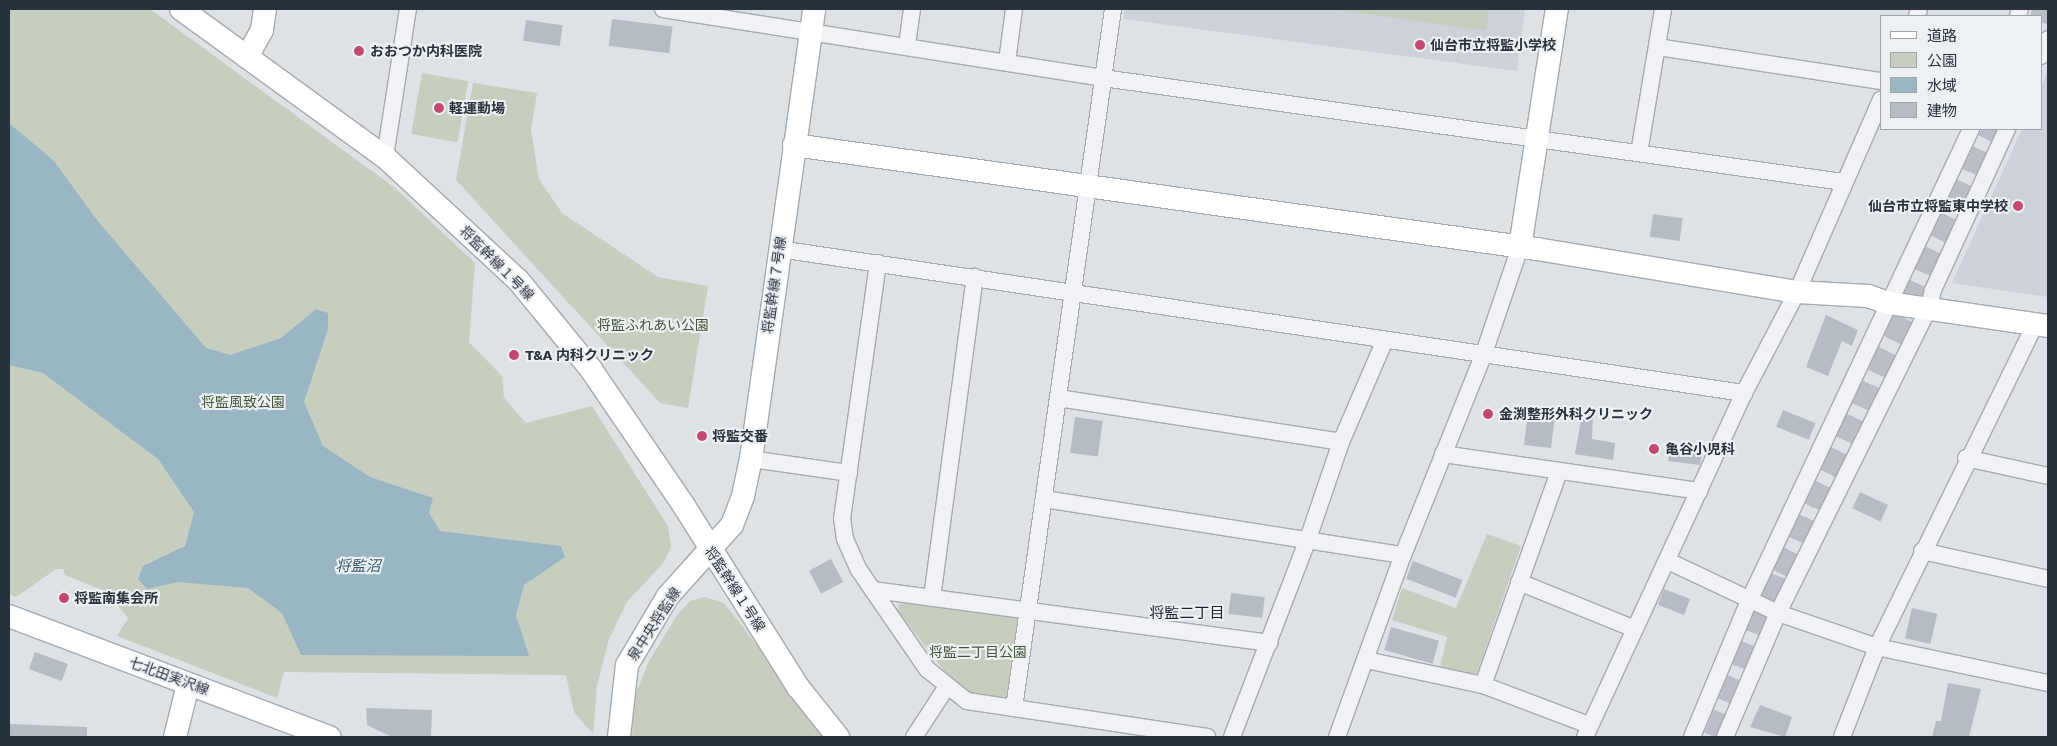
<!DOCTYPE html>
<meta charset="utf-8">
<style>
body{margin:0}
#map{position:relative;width:2057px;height:746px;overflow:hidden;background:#dde2e6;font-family:"Work Sans","Noto Sans JP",sans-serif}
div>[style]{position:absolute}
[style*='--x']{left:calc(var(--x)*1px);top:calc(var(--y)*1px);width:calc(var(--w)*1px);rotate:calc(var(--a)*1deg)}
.built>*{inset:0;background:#ccd2d8}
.green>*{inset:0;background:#c6cfbf;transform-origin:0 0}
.water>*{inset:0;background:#9ab6c4}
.building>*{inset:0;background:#b5bcc2;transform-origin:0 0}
.primary-tunnel>*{height:25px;margin-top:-12.5px;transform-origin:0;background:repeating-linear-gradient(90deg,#b9bfc4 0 25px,transparent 0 37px)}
.roads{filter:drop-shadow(1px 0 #a3aab0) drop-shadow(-1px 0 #a3aab0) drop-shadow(0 1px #a3aab0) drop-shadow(0 -1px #a3aab0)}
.street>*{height:16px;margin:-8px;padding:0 8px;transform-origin:8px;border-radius:8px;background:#f0f2f5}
.secondary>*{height:22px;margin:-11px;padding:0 11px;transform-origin:11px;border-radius:11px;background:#fff}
.dots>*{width:14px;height:14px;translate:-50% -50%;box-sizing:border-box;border:2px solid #edf1f4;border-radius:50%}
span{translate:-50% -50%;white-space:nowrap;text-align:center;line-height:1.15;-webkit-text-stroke:4px #edf1f4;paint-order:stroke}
.poi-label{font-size:14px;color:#28323c;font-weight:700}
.left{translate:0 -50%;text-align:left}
.right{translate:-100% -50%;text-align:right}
.street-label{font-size:14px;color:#28323c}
.park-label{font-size:14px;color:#425636}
.water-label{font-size:15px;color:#35576d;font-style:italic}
.neighbourhood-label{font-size:15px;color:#1a232c}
.frame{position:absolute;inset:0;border:10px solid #28323c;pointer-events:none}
.legend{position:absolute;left:1880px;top:15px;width:162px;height:115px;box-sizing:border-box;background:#edf1f4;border:1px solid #9ea5aa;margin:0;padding:6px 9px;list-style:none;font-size:15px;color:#28323c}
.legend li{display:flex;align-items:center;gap:10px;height:25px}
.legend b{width:25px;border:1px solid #9ea5aa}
</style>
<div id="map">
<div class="built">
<div style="clip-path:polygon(1125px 9px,1525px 9px,1517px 71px,1123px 19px)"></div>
<div style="clip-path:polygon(2048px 71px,2048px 297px,1952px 283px,2022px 129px,2041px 129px,2041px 87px)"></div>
</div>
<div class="green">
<div style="clip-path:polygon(9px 9px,150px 9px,395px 188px,475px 263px,469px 342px,502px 376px,504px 398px,526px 423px,592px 406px,668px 526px,671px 547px,664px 562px,627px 602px,609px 639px,597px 686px,593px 734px,574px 712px,566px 675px,284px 672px,277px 698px,117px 636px,128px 618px,113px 599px,102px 590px,65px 575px,63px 569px,56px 569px,16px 597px,9px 594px)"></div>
<div style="clip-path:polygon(1331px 9px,1489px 9px,1486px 31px)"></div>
<div style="left:422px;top:73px;width:47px;height:62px;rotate:10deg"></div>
<div style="clip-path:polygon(473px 83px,537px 93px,531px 130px,539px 179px,562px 213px,658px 277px,708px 286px,688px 408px,660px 403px,456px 180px)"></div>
<div style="clip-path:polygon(1487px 534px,1521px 546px,1477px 673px,1471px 676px,1440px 668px,1447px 637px,1392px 620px,1402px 588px,1456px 608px)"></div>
<div style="clip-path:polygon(705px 597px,724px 603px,828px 737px,632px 737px,634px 698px,648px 663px,677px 615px,690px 601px)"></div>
<div style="clip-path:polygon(906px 602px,1022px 619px,1011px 696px,1005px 702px,960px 691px,898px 611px,899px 605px)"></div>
</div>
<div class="water">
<div style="clip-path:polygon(9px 123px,54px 161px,97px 220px,206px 348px,230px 355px,281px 338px,316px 309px,328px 313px,328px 329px,304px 402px,323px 446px,370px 477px,433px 498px,429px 513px,440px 531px,561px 546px,565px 557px,524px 585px,516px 615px,529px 656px,301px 655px,282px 613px,248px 588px,177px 582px,147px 589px,138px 579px,143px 566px,185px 546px,194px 512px,158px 459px,43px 373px,9px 365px)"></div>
</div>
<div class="building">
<div style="left:612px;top:19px;width:61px;height:27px;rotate:7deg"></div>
<div style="left:526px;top:20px;width:37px;height:21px;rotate:8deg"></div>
<div style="left:1653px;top:214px;width:30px;height:23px;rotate:8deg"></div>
<div style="clip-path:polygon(1826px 315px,1858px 330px,1852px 346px,1842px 341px,1828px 376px,1806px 367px)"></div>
<div style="clip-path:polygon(1529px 405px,1545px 408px,1545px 412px,1555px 416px,1551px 448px,1524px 445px)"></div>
<div style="left:1783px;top:410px;width:35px;height:18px;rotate:22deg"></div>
<div style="clip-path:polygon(1582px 415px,1593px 417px,1592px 439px,1615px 443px,1613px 460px,1575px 454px)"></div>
<div style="left:1075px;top:417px;width:28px;height:36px;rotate:8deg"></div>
<div style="clip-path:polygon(1671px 446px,1703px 448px,1700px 465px,1668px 461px)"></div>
<div style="left:1860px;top:492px;width:31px;height:18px;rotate:25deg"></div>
<div style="left:831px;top:559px;width:26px;height:25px;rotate:62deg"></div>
<div style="left:1413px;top:561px;width:53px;height:19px;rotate:21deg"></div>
<div style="left:1664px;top:589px;width:28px;height:17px;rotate:21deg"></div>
<div style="left:1231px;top:593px;width:34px;height:21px;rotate:7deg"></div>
<div style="left:1912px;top:608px;width:26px;height:31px;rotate:13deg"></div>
<div style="left:1391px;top:627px;width:50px;height:24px;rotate:16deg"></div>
<div style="left:35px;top:652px;width:35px;height:18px;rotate:20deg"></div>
<div style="clip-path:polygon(1948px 683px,1981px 689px,1969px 737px,1932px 737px,1936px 721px,1941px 721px)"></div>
<div style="clip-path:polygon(1760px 705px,1792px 717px,1785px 737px,1750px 727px)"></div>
<div style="clip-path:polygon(366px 708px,432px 710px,431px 736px,390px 736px,367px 725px)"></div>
<div style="clip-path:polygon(9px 724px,87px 727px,87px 737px,9px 737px)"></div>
</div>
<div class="primary-tunnel">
<div style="--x:2041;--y:22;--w:14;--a:-73"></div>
<div style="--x:1716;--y:737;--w:176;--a:-68"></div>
<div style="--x:1782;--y:574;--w:493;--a:-64.4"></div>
</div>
<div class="roads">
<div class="street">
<div style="--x:663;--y:9;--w:445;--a:8.9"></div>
<div style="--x:1103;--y:78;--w:747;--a:8"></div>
<div style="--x:1917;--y:16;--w:7;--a:-74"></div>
<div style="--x:2018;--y:16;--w:7;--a:-74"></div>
<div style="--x:907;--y:45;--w:36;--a:-82"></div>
<div style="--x:1658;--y:47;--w:226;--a:8.7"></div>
<div style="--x:2041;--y:56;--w:18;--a:-68"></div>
<div style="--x:1007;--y:62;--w:53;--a:-82.5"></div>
<div style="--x:1639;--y:153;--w:146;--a:-80.5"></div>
<div style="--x:385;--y:157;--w:150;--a:-81.2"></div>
<div style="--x:779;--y:249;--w:976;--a:8.49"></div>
<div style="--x:878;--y:263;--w:258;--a:98"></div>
<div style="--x:842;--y:518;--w:21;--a:82"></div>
<div style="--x:845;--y:539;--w:34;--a:66"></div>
<div style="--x:859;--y:570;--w:120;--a:55.5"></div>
<div style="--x:927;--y:669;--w:51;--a:38.7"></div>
<div style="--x:967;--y:701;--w:243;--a:8.5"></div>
<div style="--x:1058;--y:398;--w:286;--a:8.8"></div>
<div style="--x:1443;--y:454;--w:259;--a:8.2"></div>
<div style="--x:1966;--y:458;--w:84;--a:12.4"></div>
<div style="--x:751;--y:459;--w:99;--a:8.1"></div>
<div style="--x:1044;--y:499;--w:363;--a:8.9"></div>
<div style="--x:1922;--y:551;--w:129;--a:12.5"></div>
<div style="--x:1668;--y:561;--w:122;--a:25.3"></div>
<div style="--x:1778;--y:613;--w:105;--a:19"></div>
<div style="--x:1877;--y:647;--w:175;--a:11.9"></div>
<div style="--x:1519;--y:582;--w:125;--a:22.1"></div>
<div style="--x:873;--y:590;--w:400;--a:7.6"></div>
<div style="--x:932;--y:598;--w:324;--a:-82.4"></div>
<div style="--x:1366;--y:660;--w:120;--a:12.1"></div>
<div style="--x:1483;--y:685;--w:113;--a:20.7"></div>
<div style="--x:1483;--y:685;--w:227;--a:-70.4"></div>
<div style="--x:1014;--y:708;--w:706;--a:-81.94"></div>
<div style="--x:914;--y:737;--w:59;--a:-56.9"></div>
<div style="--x:1232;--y:737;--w:212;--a:-69"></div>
<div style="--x:1308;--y:539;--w:102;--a:-71.2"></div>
<div style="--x:1341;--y:442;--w:111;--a:-66.7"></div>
<div style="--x:1337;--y:737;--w:194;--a:-70.1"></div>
<div style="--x:1403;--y:555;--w:218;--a:-68.1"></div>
<div style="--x:1484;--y:353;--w:112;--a:-71.2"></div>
<div style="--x:1585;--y:737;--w:379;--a:-65.2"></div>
<div style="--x:1744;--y:393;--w:114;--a:-62.3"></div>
<div style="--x:1797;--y:292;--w:210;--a:-66.4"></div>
<div style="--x:1692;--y:737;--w:147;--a:-67.3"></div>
<div style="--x:1749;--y:601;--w:522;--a:-64.81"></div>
<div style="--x:1725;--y:737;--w:135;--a:-66.9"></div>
<div style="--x:1778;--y:613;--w:341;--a:-63.7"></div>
<div style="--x:1929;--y:307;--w:17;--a:-77"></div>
<div style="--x:1933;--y:290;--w:177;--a:-65.3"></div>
<div style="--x:1842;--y:737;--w:97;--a:-68.7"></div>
<div style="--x:1877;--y:647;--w:360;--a:-63.9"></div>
</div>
<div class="secondary">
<div style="--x:181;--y:9;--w:252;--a:36"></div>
<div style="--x:385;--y:157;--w:181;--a:42.8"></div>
<div style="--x:518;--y:280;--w:114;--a:50.7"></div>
<div style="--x:590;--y:368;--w:167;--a:55.7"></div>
<div style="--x:684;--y:506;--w:214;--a:57.8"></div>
<div style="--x:798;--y:687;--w:64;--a:51.3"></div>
<div style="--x:247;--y:57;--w:31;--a:-61"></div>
<div style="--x:262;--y:30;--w:21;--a:-82"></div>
<div style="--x:794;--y:145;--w:750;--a:7.97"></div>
<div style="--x:1537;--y:249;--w:264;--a:9.4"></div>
<div style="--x:1797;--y:292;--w:71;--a:3.2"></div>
<div style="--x:1868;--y:296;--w:21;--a:19"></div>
<div style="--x:1888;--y:303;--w:162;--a:8.2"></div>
<div style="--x:1520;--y:247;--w:241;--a:-81.2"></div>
<div style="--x:9;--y:616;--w:343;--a:20.7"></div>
<div style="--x:175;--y:737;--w:54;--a:-76"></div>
<div style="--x:619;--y:737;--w:72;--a:-83.7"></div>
<div style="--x:627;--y:665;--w:80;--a:-59.3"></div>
<div style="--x:668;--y:596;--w:96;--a:-48"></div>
<div style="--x:732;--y:525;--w:31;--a:-69"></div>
<div style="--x:743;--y:496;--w:38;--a:-78"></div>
<div style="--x:751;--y:459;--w:454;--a:-82"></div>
</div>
</div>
<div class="dots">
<div style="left:1420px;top:45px;background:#c44970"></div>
<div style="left:359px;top:51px;background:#c44970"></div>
<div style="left:439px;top:108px;background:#c44970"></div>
<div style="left:2018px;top:206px;background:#c44970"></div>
<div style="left:514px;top:355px;background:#c44970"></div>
<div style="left:1488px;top:414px;background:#c44970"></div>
<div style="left:702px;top:436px;background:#c44970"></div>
<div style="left:1654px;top:449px;background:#c44970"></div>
<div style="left:64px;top:598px;background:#c44970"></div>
</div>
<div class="poi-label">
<span class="left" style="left:1430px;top:45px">仙台市立将監小学校</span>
<span class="left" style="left:370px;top:51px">おおつか内科医院</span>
<span class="left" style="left:449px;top:108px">軽運動場</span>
<span class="right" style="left:2008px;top:206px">仙台市立将監東中学校</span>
<span class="left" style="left:525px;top:355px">T&amp;A 内科クリニック</span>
<span class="left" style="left:1499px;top:414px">金渕整形外科クリニック</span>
<span class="left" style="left:712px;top:436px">将監交番</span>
<span class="left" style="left:1665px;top:449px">亀谷小児科</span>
<span class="left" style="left:74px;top:598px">将監南集会所</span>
</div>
<div class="street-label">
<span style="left:497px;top:263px;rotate:45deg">将監幹線１号線</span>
<span style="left:774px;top:285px;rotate:-82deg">将監幹線７号線</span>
<span style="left:735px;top:589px;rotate:57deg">将監幹線１号線</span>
<span style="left:654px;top:624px;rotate:-57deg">泉中央将監線</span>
<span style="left:169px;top:676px;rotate:20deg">七北田実沢線</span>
</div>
<div class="park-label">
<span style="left:653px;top:325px">将監ふれあい公園</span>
<span style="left:243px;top:402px">将監風致公園</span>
<span style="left:978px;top:652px">将監二丁目公園</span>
</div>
<div class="water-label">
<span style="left:358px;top:567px">将監沼</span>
</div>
<div class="neighbourhood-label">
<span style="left:1187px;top:614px">将監二丁目</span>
</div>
<div class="frame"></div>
<ul class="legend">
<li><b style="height:6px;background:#fff"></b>道路</li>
<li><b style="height:14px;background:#c6cfbf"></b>公園</li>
<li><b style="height:14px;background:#9ab6c4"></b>水域</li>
<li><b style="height:14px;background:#b5bcc2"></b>建物</li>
</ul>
</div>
